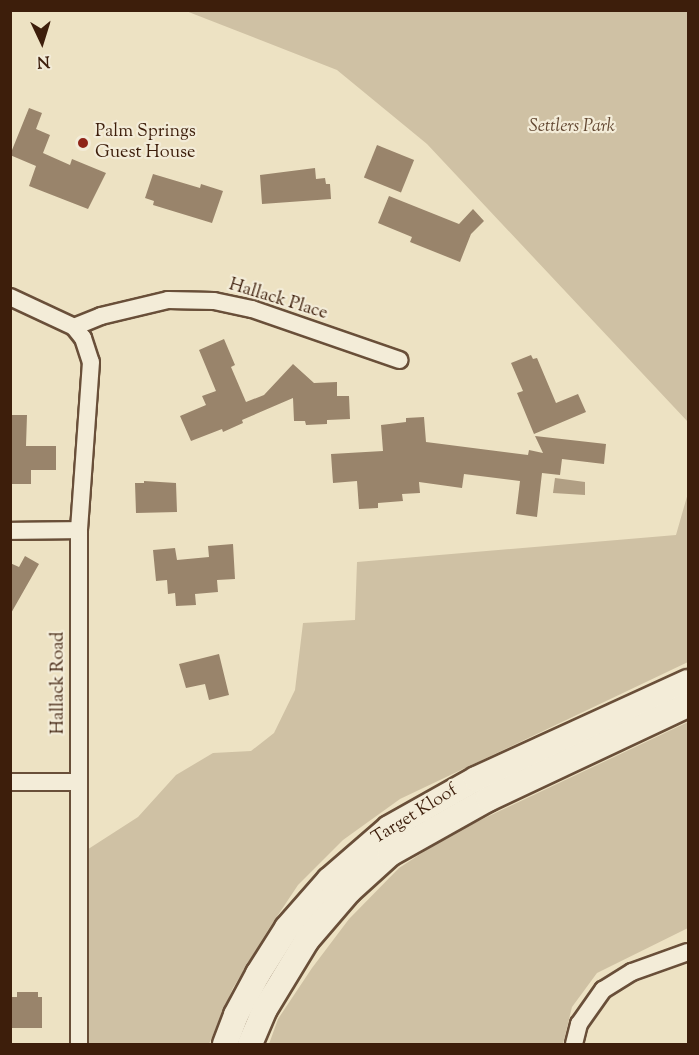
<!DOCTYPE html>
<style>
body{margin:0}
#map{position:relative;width:699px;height:1055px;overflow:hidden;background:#ede2c3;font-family:"Sorts Mill Goudy",serif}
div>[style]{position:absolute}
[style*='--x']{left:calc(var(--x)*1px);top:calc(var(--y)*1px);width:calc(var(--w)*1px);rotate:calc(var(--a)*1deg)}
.green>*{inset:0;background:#cfc1a4}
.water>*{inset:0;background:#b19f84}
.building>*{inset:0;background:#99846b;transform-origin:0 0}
.roads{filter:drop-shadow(2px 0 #694f39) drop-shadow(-2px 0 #694f39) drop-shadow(0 2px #694f39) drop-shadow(0 -2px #694f39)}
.minor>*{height:16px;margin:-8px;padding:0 8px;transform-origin:8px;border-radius:8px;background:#f3ecd8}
.secondary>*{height:24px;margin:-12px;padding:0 12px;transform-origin:12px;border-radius:12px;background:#f3ecd8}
.dots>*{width:16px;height:16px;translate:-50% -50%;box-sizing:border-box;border:3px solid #f3ecd8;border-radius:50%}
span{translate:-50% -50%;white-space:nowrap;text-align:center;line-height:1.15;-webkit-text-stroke:4.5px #f3ecd8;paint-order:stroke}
.park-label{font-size:18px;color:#624731;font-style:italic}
.poi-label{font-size:18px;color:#3d1e0b}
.left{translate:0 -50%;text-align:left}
.street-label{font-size:18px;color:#3d1e0b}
.frame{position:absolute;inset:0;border:12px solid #3d1e0b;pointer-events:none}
.north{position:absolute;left:12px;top:12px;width:60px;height:60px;-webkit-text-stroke:4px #f3ecd8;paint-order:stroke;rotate:176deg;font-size:16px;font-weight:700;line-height:24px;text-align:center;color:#3d1e0b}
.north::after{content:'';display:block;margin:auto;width:21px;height:27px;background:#3d1e0b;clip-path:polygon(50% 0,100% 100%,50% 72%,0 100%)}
</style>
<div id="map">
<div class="green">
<div style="clip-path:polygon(186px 11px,688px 11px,688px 422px,427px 144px,337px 70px)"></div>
<div style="clip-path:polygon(688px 493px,688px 662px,400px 799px,343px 840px,298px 885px,268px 930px,233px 988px,209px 1044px,79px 1044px,79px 855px,138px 817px,176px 775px,213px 753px,251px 751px,274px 733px,295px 690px,303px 623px,355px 620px,357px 562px,676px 535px)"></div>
<div style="clip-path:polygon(688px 722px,688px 928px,597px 973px,572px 1007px,563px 1044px,269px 1044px,278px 1019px,312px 968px,349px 919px,399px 868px,451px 834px)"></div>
</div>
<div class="water">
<div style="clip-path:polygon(555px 478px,585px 482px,585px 495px,553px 493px)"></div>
</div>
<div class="building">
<div style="clip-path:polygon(29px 108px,42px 113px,36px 129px,50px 135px,43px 153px,70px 165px,72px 159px,106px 173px,88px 209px,29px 186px,36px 166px,10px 155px)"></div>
<div style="left:377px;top:145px;width:40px;height:35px;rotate:22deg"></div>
<div style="clip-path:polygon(315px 168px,316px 179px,325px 178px,326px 184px,330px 184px,331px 199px,262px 204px,260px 175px)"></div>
<div style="clip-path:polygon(153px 174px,200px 188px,201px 184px,223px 191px,212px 223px,153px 205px,154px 201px,145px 198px)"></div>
<div style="clip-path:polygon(389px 196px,459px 224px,473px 209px,484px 221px,471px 234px,460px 262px,410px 242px,412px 237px,378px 223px)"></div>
<div style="clip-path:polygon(224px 339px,235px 365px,231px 367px,246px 402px,264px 395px,293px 364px,314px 383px,337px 382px,337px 396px,349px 396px,350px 419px,327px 420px,327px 424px,306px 425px,305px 421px,294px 421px,293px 398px,242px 420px,243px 423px,223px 432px,222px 429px,191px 441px,180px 416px,206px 405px,202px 396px,216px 391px,199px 350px)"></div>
<div style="clip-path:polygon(531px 355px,533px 359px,537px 358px,556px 403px,578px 394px,586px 412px,534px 434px,517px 393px,523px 391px,511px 363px)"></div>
<div style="clip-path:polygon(10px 415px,27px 415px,26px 446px,56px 446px,56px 470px,31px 470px,31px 484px,10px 484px)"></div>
<div style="clip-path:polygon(424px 417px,426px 442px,528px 455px,529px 450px,543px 453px,535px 436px,606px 444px,604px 464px,562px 459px,560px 475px,542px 473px,537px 517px,516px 514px,520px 481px,464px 474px,462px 488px,419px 482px,420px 493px,402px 494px,403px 501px,378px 503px,378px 508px,359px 509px,357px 481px,333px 483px,331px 454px,383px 451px,381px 425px,406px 422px,406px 418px)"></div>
<div style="clip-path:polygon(144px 481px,176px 483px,177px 512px,136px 513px,135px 483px,144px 483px)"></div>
<div style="clip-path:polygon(233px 544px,235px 579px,217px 580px,218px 592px,195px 594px,196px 605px,176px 606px,175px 593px,168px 594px,167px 580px,156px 581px,153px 550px,175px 548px,177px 560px,209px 557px,208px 546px)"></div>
<div style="clip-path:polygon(25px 556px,39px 564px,10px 615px,10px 563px,19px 567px)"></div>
<div style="clip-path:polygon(219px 654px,229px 695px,209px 700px,205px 684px,186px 688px,179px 664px)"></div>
<div style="clip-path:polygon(17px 992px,38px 992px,38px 997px,42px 997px,42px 1028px,10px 1028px,10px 997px,17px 997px)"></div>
</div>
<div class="roads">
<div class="minor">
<div style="--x:10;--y:297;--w:71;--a:25.1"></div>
<div style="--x:74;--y:327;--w:14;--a:51"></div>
<div style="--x:83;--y:338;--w:25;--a:72"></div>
<div style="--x:91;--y:362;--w:168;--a:94.1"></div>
<div style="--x:79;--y:530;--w:514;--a:90"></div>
<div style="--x:74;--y:327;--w:29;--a:-22"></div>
<div style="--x:101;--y:316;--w:69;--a:-13.4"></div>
<div style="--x:168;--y:300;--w:46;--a:1.2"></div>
<div style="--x:214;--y:301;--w:39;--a:12"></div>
<div style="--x:252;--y:309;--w:156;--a:19.1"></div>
<div style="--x:10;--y:531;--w:69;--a:-0.8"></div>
<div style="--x:10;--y:782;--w:68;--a:0"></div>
<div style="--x:574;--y:1044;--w:21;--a:-76"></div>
<div style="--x:579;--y:1024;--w:42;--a:-54.8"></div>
<div style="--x:603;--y:990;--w:34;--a:-32"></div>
<div style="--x:632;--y:972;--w:59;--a:-19.7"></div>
</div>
<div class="secondary">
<div style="--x:225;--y:1044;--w:31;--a:-69"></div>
<div style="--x:236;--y:1015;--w:47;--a:-61.8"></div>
<div style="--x:258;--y:974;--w:54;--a:-57.8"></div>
<div style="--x:287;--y:928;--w:64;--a:-48.8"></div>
<div style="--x:329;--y:880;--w:79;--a:-40.9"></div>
<div style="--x:389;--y:828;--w:100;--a:-29.4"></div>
<div style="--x:476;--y:779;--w:233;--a:-24.6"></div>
<div style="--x:250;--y:1044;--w:38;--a:-67"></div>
<div style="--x:265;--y:1009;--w:81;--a:-58.7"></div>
<div style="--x:307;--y:940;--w:65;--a:-49.4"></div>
<div style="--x:349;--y:891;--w:55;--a:-42.1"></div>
<div style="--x:390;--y:854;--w:112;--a:-29.3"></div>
<div style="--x:488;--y:799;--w:221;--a:-25.2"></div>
</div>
</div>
<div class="dots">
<div style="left:83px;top:143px;background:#8f2418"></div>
</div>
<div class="park-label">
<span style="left:572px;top:127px">Settlers Park</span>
</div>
<div class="poi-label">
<span class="left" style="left:95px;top:143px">Palm Springs<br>Guest House</span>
</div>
<div class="street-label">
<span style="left:278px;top:300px;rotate:17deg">Hallack Place</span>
<span style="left:59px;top:683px;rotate:-90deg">Hallack Road</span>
<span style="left:415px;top:815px;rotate:-32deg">Target Kloof</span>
</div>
<div class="frame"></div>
<div class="north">N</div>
</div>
